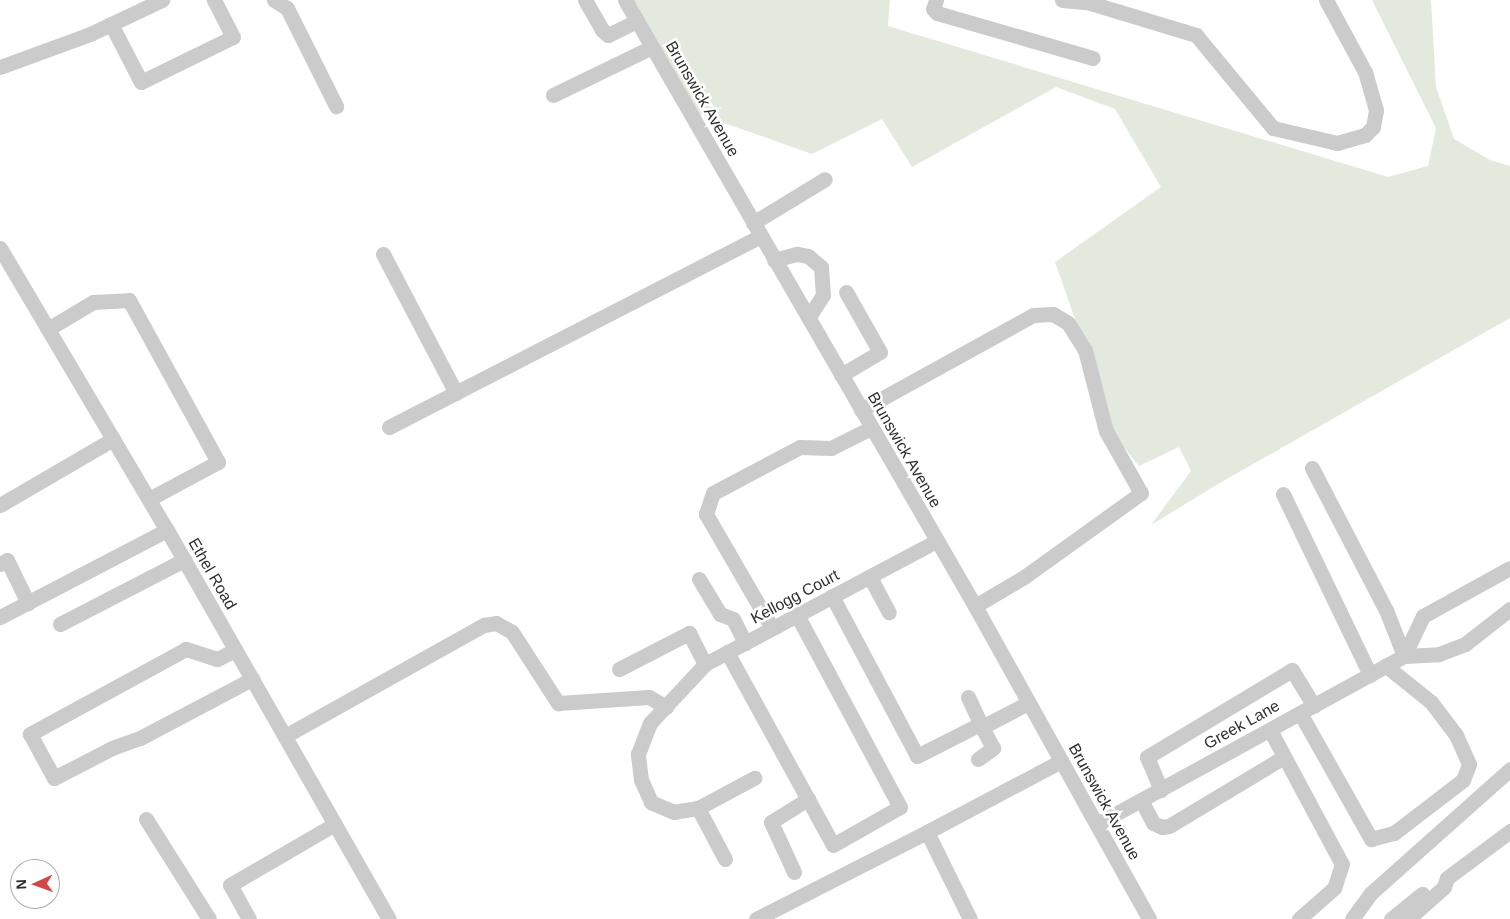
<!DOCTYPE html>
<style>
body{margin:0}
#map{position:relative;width:1510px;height:919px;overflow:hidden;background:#fff;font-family:Helvetica,sans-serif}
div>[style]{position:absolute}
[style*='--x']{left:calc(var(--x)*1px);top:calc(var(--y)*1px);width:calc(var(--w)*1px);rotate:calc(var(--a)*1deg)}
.green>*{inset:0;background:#e3eadd}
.minor>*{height:15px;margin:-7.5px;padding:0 7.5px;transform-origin:7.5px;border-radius:7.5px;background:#cbcbcb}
span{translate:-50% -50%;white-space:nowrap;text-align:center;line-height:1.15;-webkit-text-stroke:5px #fff;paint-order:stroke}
.street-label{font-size:16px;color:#2e2e2e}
.north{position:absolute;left:10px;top:859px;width:50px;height:50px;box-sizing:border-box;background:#fff;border:1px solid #ababab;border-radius:50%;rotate:268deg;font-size:14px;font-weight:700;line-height:20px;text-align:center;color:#2e2e2e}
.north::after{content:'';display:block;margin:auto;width:18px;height:22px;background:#d04745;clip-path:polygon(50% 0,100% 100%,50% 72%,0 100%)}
</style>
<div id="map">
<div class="green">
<div style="clip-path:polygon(624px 0,890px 0,888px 26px,1388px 177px,1428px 166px,1436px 128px,1372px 0,1431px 0,1436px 87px,1454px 139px,1490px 160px,1510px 166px,1510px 318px,1218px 484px,1151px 525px,1191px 471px,1179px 447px,1139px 466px,1117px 439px,1055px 262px,1161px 187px,1115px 109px,1056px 87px,912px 167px,882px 119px,812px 154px,696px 113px)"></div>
</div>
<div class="minor">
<div style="--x:274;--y:0;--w:15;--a:32"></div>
<div style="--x:287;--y:8;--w:110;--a:63.4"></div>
<div style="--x:585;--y:0;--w:34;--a:60"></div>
<div style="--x:602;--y:30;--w:8;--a:40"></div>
<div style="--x:608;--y:35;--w:32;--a:-26"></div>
<div style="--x:625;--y:0;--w:700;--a:59.99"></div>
<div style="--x:975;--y:606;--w:358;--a:60.9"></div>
<div style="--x:936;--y:0;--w:9;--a:108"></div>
<div style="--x:933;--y:9;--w:6;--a:45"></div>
<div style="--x:937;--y:13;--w:162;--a:16.1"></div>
<div style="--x:1062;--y:0;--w:25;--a:5"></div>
<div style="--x:1087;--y:2;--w:114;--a:16.8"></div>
<div style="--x:1196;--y:35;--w:121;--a:50.4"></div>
<div style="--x:1273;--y:128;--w:66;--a:13.2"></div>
<div style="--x:1337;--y:143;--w:29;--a:-16"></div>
<div style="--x:1365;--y:135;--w:11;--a:-45"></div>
<div style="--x:1373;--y:127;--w:17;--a:-80"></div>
<div style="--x:1376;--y:110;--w:40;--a:-106"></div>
<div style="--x:1365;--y:72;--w:82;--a:-118.4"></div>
<div style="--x:111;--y:24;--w:65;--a:62.7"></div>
<div style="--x:141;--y:82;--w:102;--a:-26.1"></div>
<div style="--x:233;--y:37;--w:42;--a:-117.2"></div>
<div style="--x:0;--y:67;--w:96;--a:-20.1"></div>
<div style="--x:90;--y:34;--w:80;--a:-25.3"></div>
<div style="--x:553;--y:95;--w:110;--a:-25.9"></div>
<div style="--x:753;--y:223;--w:84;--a:-31.4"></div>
<div style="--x:0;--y:248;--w:328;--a:59.4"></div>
<div style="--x:167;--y:530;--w:448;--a:60.3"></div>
<div style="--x:383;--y:254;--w:157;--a:62.3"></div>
<div style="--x:774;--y:260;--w:24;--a:-15"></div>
<div style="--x:797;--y:254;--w:11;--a:10"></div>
<div style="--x:808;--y:256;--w:17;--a:40"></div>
<div style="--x:821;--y:267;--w:28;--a:86"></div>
<div style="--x:823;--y:295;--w:27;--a:123"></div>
<div style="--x:48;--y:329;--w:52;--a:-31"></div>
<div style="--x:93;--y:302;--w:36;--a:-3"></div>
<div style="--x:129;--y:300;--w:185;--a:61.2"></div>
<div style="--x:218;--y:462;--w:78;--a:151.8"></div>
<div style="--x:841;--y:375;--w:45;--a:-30.5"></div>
<div style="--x:880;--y:352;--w:69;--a:-119.5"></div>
<div style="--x:861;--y:410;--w:196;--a:-28.9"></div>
<div style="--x:1033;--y:315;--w:20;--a:-3"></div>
<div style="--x:1053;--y:314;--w:17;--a:31"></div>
<div style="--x:1068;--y:323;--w:32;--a:58"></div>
<div style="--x:1085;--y:350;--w:84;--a:75.5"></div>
<div style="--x:1106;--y:431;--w:71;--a:60.6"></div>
<div style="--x:1141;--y:493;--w:144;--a:144.3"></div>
<div style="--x:1024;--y:577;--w:57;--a:149.4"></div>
<div style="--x:389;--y:427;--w:418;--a:-27.2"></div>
<div style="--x:1312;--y:468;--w:160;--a:62.5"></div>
<div style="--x:1386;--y:610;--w:49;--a:68.6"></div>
<div style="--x:1283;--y:494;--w:201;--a:64.3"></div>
<div style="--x:0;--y:505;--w:131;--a:-30.3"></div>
<div style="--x:0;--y:564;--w:8;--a:-30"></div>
<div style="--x:7;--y:560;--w:48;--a:64"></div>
<div style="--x:870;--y:577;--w:40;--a:62"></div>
<div style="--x:699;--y:579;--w:41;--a:59"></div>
<div style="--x:720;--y:614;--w:14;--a:21"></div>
<div style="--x:733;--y:619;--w:27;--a:63"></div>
<div style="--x:832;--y:596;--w:181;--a:62"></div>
<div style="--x:917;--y:756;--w:71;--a:-26.9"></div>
<div style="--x:0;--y:617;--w:188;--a:-27.5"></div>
<div style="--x:60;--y:624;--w:140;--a:-27.3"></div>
<div style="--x:772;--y:628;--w:132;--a:-120.1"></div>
<div style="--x:706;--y:514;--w:22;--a:-72"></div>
<div style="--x:713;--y:493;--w:98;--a:-27.9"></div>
<div style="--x:800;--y:447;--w:31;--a:2"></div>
<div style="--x:831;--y:448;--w:45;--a:-26.6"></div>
<div style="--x:235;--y:650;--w:20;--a:153"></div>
<div style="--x:217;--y:659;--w:33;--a:-162"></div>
<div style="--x:186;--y:649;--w:178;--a:151.4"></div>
<div style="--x:30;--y:734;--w:50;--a:61.4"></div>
<div style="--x:54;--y:778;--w:65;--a:-27.3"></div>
<div style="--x:112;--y:748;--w:30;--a:-20"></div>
<div style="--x:140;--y:738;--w:127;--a:-27.8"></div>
<div style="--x:727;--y:652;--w:220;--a:61.2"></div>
<div style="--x:833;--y:845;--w:77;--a:-29.6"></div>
<div style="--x:900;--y:807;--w:218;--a:-118.2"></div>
<div style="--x:1404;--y:656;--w:44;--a:-64.6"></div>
<div style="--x:1423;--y:616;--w:99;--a:-28.9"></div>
<div style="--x:619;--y:669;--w:79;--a:-27.2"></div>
<div style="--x:689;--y:633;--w:35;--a:63"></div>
<div style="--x:968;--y:697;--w:33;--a:65"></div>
<div style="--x:982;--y:727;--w:52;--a:-27.6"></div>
<div style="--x:1300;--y:713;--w:145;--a:60.6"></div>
<div style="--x:1371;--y:839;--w:24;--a:-15"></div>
<div style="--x:1394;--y:833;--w:87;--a:-37.5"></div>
<div style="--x:1463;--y:780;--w:17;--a:-69"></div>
<div style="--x:1469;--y:764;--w:32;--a:-114"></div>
<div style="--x:1456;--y:735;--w:41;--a:-127.1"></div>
<div style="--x:1431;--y:702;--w:58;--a:-141.3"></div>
<div style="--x:1270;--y:730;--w:152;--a:61.8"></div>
<div style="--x:1342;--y:864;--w:25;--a:108"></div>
<div style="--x:1334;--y:888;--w:47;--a:138.5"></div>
<div style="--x:285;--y:736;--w:228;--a:-29.2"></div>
<div style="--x:484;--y:625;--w:12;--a:-9"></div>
<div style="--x:496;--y:623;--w:18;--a:29"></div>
<div style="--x:512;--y:632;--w:85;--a:57.1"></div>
<div style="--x:558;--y:703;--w:91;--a:-3.8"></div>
<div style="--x:649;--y:697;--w:20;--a:30"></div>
<div style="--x:978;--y:759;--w:19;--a:-36"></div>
<div style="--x:993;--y:748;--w:24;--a:-118"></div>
<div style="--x:1161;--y:790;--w:36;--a:-113"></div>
<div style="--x:1147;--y:757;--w:169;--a:-31"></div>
<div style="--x:1292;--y:670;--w:42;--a:58.6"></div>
<div style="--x:1141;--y:800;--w:26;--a:62"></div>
<div style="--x:1153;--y:823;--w:10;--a:24"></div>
<div style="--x:1162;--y:827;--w:7;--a:-8"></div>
<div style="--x:1169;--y:826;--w:134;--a:-31"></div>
<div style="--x:698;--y:808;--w:64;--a:-28.2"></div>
<div style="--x:146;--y:819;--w:118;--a:57.8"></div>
<div style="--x:1097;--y:824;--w:350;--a:-28.7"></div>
<div style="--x:1404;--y:656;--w:35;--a:-3"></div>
<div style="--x:1439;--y:654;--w:28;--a:-21"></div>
<div style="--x:1465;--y:644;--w:57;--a:-37.9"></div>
<div style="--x:927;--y:832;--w:152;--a:-27.9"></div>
<div style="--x:725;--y:859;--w:58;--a:-117.9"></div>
<div style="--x:698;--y:808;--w:24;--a:171"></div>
<div style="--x:674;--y:812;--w:25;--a:-157"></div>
<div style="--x:651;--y:802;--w:24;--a:-114"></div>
<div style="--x:641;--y:780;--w:26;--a:-97"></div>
<div style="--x:638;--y:754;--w:33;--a:-69"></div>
<div style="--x:650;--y:723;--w:81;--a:-47"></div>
<div style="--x:705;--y:664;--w:262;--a:-28"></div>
<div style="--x:794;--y:872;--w:55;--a:-114.7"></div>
<div style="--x:771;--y:822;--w:44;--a:-31.9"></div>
<div style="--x:249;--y:919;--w:39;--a:-119"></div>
<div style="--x:230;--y:885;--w:121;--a:-30.2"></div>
<div style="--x:756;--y:919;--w:192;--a:-27"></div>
<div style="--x:927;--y:832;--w:97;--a:63.7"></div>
<div style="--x:1352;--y:919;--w:32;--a:-54"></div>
<div style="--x:1371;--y:893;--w:186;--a:-41.7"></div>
<div style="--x:1391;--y:919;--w:40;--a:-39"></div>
<div style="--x:1408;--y:919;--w:48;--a:-41.6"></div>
<div style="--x:1444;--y:887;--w:9;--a:-72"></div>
<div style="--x:1447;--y:878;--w:79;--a:-36.7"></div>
</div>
<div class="street-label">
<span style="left:702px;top:99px;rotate:60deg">Brunswick Avenue</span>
<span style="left:904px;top:450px;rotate:60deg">Brunswick Avenue</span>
<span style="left:212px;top:574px;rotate:60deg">Ethel Road</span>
<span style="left:795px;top:597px;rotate:-28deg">Kellogg Court</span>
<span style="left:1242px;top:725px;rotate:-29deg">Greek Lane</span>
<span style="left:1104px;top:802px;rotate:61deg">Brunswick Avenue</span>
</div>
<div class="north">N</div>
</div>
